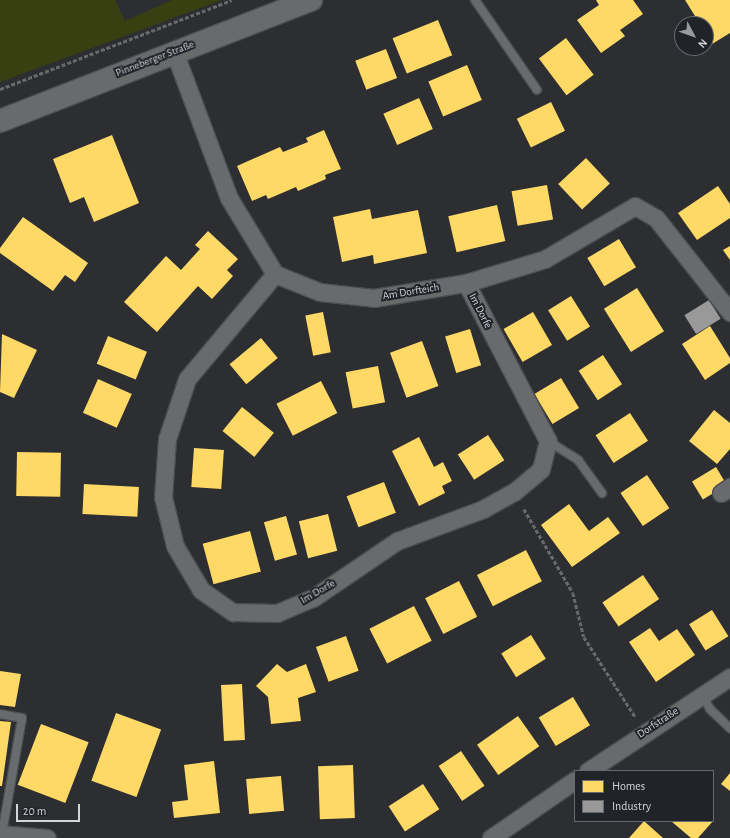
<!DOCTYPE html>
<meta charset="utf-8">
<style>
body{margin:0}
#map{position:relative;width:730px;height:838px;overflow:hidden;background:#2c2e31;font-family:"Alegreya Sans",sans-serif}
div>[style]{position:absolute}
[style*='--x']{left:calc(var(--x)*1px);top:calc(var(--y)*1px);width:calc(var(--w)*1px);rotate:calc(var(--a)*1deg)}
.green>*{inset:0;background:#384012}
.homes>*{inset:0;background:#ffd966;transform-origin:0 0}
.industry>*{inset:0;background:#999;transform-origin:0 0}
.path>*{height:2.5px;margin-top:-1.25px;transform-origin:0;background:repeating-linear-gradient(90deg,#68696b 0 4px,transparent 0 6px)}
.roads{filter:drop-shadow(1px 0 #4a4c4e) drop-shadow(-1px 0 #4a4c4e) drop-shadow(0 1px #4a4c4e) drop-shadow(0 -1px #4a4c4e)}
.lane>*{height:8px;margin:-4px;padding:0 4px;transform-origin:4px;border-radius:4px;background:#686a6c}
.street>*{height:17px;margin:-8.5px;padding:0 8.5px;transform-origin:8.5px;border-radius:8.5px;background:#686a6c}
.secondary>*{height:22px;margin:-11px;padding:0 11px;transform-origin:11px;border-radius:11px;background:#686a6c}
span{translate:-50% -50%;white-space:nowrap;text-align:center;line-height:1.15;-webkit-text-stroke:4px #202429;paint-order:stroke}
.street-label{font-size:11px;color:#d1d4d8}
.legend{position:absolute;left:574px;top:770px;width:140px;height:52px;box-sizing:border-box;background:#202429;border:1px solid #676a6f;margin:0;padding:5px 7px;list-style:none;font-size:12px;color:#d1d4d8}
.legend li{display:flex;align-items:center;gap:8px;height:20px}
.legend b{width:20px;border:1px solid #676a6f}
.north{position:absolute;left:674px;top:16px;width:40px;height:40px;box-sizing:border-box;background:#202429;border:1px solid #676a6f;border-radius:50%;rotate:131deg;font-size:11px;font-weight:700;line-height:16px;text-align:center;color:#d1d4d8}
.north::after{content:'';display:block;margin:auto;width:14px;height:18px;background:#979a9e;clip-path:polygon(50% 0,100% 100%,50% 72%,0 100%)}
.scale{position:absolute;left:16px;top:804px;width:64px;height:18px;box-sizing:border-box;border:2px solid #d1d4d8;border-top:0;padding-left:5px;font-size:12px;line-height:14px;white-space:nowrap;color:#d1d4d8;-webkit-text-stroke:3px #202429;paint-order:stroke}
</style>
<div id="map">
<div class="green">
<div style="clip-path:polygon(0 0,115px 0,125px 21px,172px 0,222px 0,0 82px)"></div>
</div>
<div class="homes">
<div style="clip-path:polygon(596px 0,633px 0,643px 14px,620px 30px,625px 36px,601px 53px,577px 20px,599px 5px)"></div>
<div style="clip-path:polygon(685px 0,730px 0,730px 33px,712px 44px,706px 34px,706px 24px,700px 24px)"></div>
<div style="left:438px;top:20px;width:38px;height:49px;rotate:68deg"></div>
<div style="left:566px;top:38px;width:46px;height:34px;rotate:53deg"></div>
<div style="left:386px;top:49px;width:31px;height:33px;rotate:69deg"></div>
<div style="left:467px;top:65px;width:38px;height:42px;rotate:67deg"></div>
<div style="left:419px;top:98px;width:34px;height:39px;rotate:66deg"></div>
<div style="left:551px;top:102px;width:32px;height:38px;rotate:64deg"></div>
<div style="clip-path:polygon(324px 130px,341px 169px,325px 175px,326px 179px,298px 191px,296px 187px,268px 199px,266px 195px,252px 201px,237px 166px,280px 147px,283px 152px,308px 142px,306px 138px)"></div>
<div style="clip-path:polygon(112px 135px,139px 203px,94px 222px,84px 197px,70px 203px,53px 159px)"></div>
<div style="left:586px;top:158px;width:35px;height:38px;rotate:47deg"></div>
<div style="left:547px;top:185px;width:35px;height:36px;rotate:80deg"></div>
<div style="clip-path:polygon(718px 186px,730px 204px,730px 218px,697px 240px,678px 213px)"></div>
<div style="left:497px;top:205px;width:37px;height:50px;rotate:77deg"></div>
<div style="clip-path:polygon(370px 209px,372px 219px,418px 210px,427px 253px,374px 264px,373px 255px,342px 262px,333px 217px)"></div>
<div style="clip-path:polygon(23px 217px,88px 263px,75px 282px,65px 275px,53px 291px,0 253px,0 248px)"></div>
<div style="clip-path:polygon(208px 231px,238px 259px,227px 270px,233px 276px,212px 299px,198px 286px,157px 332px,124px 302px,166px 256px,181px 270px,200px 249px,195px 245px)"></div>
<div style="left:619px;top:239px;width:33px;height:37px;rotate:59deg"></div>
<div style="clip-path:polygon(730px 246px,730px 260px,723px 250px)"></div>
<div style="left:637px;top:288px;width:51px;height:39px;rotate:58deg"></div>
<div style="left:571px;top:296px;width:36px;height:27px;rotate:58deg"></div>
<div style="left:323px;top:312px;width:41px;height:18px;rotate:79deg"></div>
<div style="left:533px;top:312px;width:38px;height:34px;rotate:60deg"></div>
<div style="clip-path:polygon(710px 326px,730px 358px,730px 363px,705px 380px,682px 344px)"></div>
<div style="left:470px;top:329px;width:38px;height:26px;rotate:73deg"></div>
<div style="clip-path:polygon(2px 334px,37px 350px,14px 398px,0 392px)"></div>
<div style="left:108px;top:336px;width:42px;height:30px;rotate:22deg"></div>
<div style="left:261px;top:338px;width:26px;height:41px;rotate:50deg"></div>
<div style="left:422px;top:341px;width:48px;height:34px;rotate:70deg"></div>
<div style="left:603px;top:355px;width:35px;height:29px;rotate:57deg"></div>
<div style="left:378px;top:366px;width:37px;height:33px;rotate:79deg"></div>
<div style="left:561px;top:378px;width:35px;height:31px;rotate:59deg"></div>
<div style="left:98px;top:379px;width:37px;height:37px;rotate:24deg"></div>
<div style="left:321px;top:381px;width:36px;height:50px;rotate:63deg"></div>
<div style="left:242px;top:407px;width:41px;height:31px;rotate:39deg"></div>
<div style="clip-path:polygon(714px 410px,730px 423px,730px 449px,717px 464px,689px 441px)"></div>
<div style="left:630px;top:413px;width:33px;height:41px;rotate:57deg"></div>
<div style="left:488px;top:435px;width:30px;height:36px;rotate:57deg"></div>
<div style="clip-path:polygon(419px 437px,434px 467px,443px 462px,452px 481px,442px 486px,445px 493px,419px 506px,392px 451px)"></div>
<div style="left:194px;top:448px;width:30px;height:39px;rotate:4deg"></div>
<div style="left:17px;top:452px;width:44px;height:44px;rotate:1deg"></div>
<div style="left:716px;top:467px;width:21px;height:28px;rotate:59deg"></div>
<div style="left:647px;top:475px;width:40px;height:32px;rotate:56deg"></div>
<div style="left:384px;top:482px;width:33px;height:40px;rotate:69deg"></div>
<div style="left:84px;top:484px;width:55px;height:30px;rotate:3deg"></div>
<div style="clip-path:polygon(569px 504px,589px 531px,608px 517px,620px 533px,572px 567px,541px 525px)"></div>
<div style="left:328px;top:514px;width:38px;height:30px;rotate:76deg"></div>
<div style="left:286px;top:516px;width:40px;height:23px;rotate:74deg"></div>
<div style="left:250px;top:531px;width:42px;height:49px;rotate:75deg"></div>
<div style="left:526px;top:550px;width:35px;height:55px;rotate:63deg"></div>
<div style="left:643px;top:575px;width:29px;height:49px;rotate:56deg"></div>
<div style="left:459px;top:581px;width:40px;height:38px;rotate:63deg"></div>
<div style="left:414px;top:606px;width:39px;height:50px;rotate:63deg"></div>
<div style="left:712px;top:610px;width:31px;height:27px;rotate:58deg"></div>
<div style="clip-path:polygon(650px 628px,659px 641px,677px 629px,695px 655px,656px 682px,629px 642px)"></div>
<div style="left:531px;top:635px;width:28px;height:35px;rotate:58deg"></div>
<div style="left:346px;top:636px;width:37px;height:32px;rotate:70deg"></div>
<div style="clip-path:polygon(277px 664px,287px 672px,306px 664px,316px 692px,298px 698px,301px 721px,271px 724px,268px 697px,256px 686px)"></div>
<div style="clip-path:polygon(0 671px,21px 674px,15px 707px,0 705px)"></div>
<div style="left:242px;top:684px;width:56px;height:21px;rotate:87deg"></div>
<div style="left:573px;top:697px;width:33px;height:40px;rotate:59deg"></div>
<div style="left:116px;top:713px;width:48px;height:72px;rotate:20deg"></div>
<div style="left:518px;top:716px;width:37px;height:50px;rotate:55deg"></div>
<div style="clip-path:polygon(0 721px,11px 722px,2px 786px,0 786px)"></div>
<div style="left:41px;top:724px;width:51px;height:65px;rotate:21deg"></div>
<div style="left:461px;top:751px;width:42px;height:27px;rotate:56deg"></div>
<div style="clip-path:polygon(214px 761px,220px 813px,174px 818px,172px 802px,188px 800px,184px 765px)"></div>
<div style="left:353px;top:765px;width:53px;height:35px;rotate:88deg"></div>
<div style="clip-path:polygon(730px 773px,730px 791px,721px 784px)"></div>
<div style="left:281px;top:776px;width:35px;height:35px;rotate:85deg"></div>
<div style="left:423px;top:784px;width:30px;height:41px;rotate:57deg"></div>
<div style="clip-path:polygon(644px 821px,663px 838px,629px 838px)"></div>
<div style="clip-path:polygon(671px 821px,713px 821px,698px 838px,691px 838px)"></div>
</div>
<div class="industry">
<div style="left:709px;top:300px;width:22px;height:29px;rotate:58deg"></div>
</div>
<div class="path">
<div style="--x:0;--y:89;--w:248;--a:-21"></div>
<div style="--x:524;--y:509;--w:97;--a:59.7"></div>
<div style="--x:573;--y:593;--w:45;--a:76"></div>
<div style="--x:584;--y:637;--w:96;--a:57.3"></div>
</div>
<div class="roads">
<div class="lane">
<div style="--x:475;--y:0;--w:109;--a:55.4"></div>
<div style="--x:548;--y:441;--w:36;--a:32"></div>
<div style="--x:578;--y:460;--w:41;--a:54"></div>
<div style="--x:702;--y:695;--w:16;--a:60"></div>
<div style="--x:710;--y:709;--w:28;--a:44"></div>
<div style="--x:0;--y:714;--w:22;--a:10"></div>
<div style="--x:22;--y:718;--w:118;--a:99.8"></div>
</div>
<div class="street">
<div style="--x:174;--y:51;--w:157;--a:69.5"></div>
<div style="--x:229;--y:198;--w:89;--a:58.8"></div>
<div style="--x:275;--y:274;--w:48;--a:21.8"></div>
<div style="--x:320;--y:292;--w:54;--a:6.3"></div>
<div style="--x:374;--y:298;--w:93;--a:-9.3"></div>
<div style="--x:466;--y:283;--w:83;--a:-16.9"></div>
<div style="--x:545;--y:259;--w:104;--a:-30.5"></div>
<div style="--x:635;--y:206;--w:24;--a:30"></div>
<div style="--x:656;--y:218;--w:120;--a:51.8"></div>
<div style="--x:275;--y:274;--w:137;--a:130"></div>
<div style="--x:187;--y:379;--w:63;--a:108.4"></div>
<div style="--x:167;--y:439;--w:58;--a:93.9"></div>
<div style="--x:163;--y:497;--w:50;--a:76.2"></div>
<div style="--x:175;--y:546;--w:51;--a:59.4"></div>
<div style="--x:201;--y:590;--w:39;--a:35"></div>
<div style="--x:233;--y:612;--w:44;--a:1.3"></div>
<div style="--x:277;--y:613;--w:39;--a:-23"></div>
<div style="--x:313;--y:598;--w:102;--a:-34.2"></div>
<div style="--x:397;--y:541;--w:92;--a:-20.4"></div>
<div style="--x:483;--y:509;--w:35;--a:-29"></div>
<div style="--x:514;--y:492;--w:35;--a:-40"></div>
<div style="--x:541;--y:469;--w:29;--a:-76"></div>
<div style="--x:548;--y:441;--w:178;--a:-117.4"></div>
<div style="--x:721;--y:493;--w:11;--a:-34"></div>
<div style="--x:588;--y:771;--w:170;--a:-33.5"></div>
<div style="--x:0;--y:834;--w:47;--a:4.9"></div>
<div style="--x:491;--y:838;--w:102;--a:-34.6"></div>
</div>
<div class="secondary">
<div style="--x:0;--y:121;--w:334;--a:-21.3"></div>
</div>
</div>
<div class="street-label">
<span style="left:155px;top:59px;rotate:-21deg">Pinneberger Straße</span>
<span style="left:411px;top:292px;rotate:-9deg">Am Dorfteich</span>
<span style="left:480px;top:311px;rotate:63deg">Im Dorfe</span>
<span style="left:318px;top:592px;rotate:-30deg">Im Dorfe</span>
<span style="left:658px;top:723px;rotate:-33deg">Dorfstraße</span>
</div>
<ul class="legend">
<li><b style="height:11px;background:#ffd966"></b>Homes</li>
<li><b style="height:11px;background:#999"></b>Industry</li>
</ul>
<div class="north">N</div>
<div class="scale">20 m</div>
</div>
